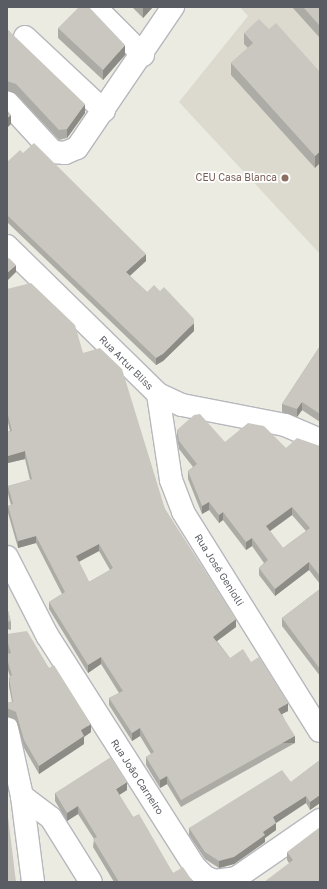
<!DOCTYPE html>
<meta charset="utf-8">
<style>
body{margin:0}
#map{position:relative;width:327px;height:889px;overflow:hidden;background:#ecebe1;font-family:"Golos Text",sans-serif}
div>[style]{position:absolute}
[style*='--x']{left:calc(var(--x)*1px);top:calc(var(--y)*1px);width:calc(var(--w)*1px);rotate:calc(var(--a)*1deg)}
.education>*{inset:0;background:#dcdacf}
.roads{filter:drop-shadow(1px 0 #b6b8bd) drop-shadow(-1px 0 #b6b8bd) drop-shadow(0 1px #b6b8bd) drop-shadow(0 -1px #b6b8bd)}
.minor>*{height:22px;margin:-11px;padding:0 11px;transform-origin:11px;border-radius:11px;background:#fff}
.wall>*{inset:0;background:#adaba5}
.shaded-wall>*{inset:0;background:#8d8b86;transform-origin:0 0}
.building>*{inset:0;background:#c9c7c0}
.dots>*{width:11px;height:11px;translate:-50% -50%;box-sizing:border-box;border:2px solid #fff;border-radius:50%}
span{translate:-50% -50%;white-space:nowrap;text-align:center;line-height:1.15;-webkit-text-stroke:3.5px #fff;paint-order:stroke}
.education-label{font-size:10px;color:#785e54}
.right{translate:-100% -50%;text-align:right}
.street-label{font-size:10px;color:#595c62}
.frame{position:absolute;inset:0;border:8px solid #595c62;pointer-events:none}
</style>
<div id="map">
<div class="education">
<div style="clip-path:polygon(240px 7px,320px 7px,320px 254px,179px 102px,248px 16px)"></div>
</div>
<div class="roads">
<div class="minor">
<div style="--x:95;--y:7;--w:68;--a:45"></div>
<div style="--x:25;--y:37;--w:108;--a:43.1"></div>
<div style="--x:7;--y:102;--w:68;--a:47.4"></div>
<div style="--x:53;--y:152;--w:12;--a:5"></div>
<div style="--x:65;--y:153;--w:13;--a:-23"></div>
<div style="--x:77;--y:148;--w:171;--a:-55.8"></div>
<div style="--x:7;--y:246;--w:211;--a:44.4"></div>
<div style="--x:158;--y:394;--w:26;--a:25"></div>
<div style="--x:182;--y:405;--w:105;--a:11"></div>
<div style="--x:285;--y:425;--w:38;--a:23"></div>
<div style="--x:158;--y:394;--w:87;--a:81.4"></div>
<div style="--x:171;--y:480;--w:34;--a:69"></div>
<div style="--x:183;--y:512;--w:258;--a:58"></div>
<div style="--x:7;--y:557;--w:88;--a:62.9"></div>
<div style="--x:47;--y:635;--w:275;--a:57.5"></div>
<div style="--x:195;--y:867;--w:14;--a:45"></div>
<div style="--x:205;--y:877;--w:11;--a:22"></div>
<div style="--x:215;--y:881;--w:21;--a:-8"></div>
<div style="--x:236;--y:878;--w:102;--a:-34.6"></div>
<div style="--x:7;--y:728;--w:70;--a:77.6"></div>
<div style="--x:22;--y:796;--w:87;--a:82.7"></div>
<div style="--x:22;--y:796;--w:36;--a:37"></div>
<div style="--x:51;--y:818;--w:75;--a:58"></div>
</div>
</div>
<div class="wall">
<div style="clip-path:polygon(132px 7px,153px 7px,143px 18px)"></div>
<div style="clip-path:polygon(292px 7px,320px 7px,320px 38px)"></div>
<div style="clip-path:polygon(58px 28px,125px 55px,103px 80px,58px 38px)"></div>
<div style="clip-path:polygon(7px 29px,85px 113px,67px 138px,59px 140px,16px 94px,7px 91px)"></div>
<div style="clip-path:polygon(269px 29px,320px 72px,315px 168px,231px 75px,231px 63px,248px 48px,244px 44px,244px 33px)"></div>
<div style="clip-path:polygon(23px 153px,146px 261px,130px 276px,147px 292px,194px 331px,163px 361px,156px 365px,7px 222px,7px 162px)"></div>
<div style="clip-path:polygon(evenodd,7px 289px,83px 353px,165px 509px,236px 627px,217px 641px,230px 658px,251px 662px,288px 711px,282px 714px,295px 743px,181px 807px,167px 784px,160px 788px,146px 765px,146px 757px,151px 754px,140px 736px,132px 741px,109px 705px,109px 698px,119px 693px,101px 664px,88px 673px,49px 609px,49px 602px,62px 594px,36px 543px,18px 548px,8px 513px,8px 506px,11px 505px,8px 494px,8px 486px,30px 480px,25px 459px,8px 463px,7px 461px,7px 432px,10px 431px,7px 418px,7px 289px,99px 551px,110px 570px,89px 582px,79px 562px,99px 551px)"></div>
<div style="clip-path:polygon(320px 346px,320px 422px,302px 410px,297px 417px,282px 412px,282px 404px)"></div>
<div style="clip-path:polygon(evenodd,177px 430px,225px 442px,286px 448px,320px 446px,320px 584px,309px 570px,275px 596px,259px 575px,259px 568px,264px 563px,252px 546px,246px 550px,223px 520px,219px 523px,209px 510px,202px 514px,188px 479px,188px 471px,193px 467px,179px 449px,177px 438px,177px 430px,292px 515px,306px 531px,283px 548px,270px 531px,292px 515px)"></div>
<div style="clip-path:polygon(320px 589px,320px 676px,282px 626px,282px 618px)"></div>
<div style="clip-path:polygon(7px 607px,11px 622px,11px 630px,7px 629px)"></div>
<div style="clip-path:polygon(7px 634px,49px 668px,91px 732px,84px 737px,84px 744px,39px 774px,24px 748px,16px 720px,7px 717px,7px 703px,12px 702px,9px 686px,9px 677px,10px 677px,7px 667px,7px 654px,8px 653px,7px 648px)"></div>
<div style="clip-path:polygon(320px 760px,320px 803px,310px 810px,306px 803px,276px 823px,276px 830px,265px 838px,265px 842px,234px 864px,219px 868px,205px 859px,189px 835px,189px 828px,291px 782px)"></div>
<div style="clip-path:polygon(127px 790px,119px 795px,133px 817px,173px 873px,193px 882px,114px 882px,93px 847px,94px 839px,78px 814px,67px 821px,55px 801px,55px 793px)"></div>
<div style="clip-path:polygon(287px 852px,320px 882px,289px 863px,287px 860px)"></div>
</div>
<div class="shaded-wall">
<div style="clip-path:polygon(143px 7px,153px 7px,143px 18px)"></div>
<div style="clip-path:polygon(125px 45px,125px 55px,103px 80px,103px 70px)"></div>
<div style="clip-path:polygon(85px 104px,85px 113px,67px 138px,67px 129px)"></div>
<div style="clip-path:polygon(11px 115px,11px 124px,7px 128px,7px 118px)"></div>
<div style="clip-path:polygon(320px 151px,320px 163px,315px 168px,315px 156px)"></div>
<div style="clip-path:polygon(146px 254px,146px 261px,126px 279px,126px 272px)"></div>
<div style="clip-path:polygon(16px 265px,16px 272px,7px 281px,7px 273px)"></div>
<div style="clip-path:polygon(194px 323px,194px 331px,163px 361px,156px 365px,156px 358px)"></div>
<div style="clip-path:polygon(302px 402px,302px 410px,297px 417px,297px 409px)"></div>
<div style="clip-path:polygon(25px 451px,25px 459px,8px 463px,8px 456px)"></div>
<div style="clip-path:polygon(209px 502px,209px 510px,202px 514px,202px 506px)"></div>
<div style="clip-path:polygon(292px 507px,292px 515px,266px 534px,266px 526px)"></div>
<div style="clip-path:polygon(223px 512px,223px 520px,219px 523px,219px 515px)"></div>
<div style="clip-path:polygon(36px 536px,36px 543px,18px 548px,18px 541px)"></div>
<div style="clip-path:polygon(252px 538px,252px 546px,246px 550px,246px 542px)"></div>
<div style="clip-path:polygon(99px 544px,99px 551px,76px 563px,76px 556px)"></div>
<div style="clip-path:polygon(309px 562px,309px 570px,275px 596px,275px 589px)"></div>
<div style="clip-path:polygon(236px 619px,236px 627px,213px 644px,213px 637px)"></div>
<div style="clip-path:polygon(101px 657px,101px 664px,88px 673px,88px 665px)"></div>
<div style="clip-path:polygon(288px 703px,288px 711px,278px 716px,278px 709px)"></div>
<div style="clip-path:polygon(91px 724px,91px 732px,84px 737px,84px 744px,39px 774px,39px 766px,81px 730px)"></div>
<div style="clip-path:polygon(140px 728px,140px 736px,132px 741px,132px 733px)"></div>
<div style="left:295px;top:736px;width:7px;height:131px;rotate:90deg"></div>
<div style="clip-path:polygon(167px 776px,167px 784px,160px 788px,160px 780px)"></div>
<div style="clip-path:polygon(127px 782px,127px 790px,116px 797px,116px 789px)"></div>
<div style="clip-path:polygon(320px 795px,320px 803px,310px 810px,310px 802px)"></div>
<div style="clip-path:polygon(306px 796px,306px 803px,273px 825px,273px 817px)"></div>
<div style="clip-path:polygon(78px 806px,78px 814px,67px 821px,67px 813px)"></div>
<div style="clip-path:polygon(276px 823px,276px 830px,265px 838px,265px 842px,234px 864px,219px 868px,219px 861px)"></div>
</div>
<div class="building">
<div style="clip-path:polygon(79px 7px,89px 7px,125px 45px,103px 70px,58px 28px)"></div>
<div style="clip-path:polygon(303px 7px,320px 7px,320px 26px)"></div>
<div style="clip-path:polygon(259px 19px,269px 29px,276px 23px,320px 72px,320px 151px,315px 156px,231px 63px,253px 43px,244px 33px)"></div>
<div style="clip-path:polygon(7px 29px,85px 104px,67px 129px,59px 130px,16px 84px,7px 81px)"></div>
<div style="clip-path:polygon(7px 110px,11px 115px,7px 118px)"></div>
<div style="clip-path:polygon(34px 143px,146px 254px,126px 272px,147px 292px,154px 285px,160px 291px,164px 287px,194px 319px,194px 323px,163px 354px,156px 358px,7px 215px,7px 162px,20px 150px,23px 153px)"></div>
<div style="clip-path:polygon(9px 258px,16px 265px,7px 273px,7px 259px)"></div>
<div style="clip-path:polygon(evenodd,31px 283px,75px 325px,83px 353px,100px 348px,122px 369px,165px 509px,236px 619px,213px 637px,230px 658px,243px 649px,251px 662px,259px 657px,288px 703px,278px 709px,295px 736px,181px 800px,167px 776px,160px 780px,146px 757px,154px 752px,140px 728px,132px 733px,109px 698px,123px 691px,101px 657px,88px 665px,49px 602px,65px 592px,36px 536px,18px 541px,8px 506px,13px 504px,8px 486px,32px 479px,25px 451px,8px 456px,7px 454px,7px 432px,12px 431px,7px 411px,7px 289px,31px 283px,99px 544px,113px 568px,89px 582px,76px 556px,99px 544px)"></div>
<div style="clip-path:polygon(320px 346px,320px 414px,302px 402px,297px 409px,282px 404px)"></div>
<div style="clip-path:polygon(evenodd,200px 414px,225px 442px,248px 423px,264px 426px,286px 448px,297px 438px,320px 446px,320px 576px,309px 562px,275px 589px,259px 568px,268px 560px,252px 538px,246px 542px,223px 512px,219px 515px,209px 502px,202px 506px,188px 471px,197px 464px,179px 441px,177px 430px,194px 415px,200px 414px,292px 507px,310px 528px,283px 548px,266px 526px,292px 507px)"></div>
<div style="clip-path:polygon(320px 589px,320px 669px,282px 618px)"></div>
<div style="clip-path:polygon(7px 607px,11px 622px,7px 621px)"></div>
<div style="clip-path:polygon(27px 631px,49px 668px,54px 665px,91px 724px,81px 730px,84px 736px,39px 766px,24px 740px,16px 712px,7px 708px,7px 703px,13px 702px,9px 677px,12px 675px,7px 659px,7px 654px,11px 653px,7px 640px,7px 634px)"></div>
<div style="clip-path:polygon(111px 757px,127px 782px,116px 789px,133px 817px,139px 814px,173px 873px,183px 867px,193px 882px,119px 882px,93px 839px,97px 837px,78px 806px,67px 813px,55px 793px)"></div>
<div style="clip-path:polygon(320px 760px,320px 795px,310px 802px,306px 796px,273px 817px,276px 823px,263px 832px,265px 835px,234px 857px,219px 861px,205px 852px,189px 828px,282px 770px,291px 782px)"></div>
<div style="clip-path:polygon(7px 817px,8px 817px,16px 882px,7px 882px)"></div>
<div style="clip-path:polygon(320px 827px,320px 882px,264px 882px,293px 860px,287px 852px)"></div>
</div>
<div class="dots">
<div style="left:285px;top:178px;background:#8d6e63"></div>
</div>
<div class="education-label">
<span class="right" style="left:277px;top:178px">CEU Casa Blanca</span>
</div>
<div class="street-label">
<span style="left:126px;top:363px;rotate:45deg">Rua Artur Bliss</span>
<span style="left:219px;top:570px;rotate:58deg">Rua José Geniolli</span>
<span style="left:137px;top:777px;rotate:57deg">Rua João Carneiro</span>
</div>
<div class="frame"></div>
</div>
